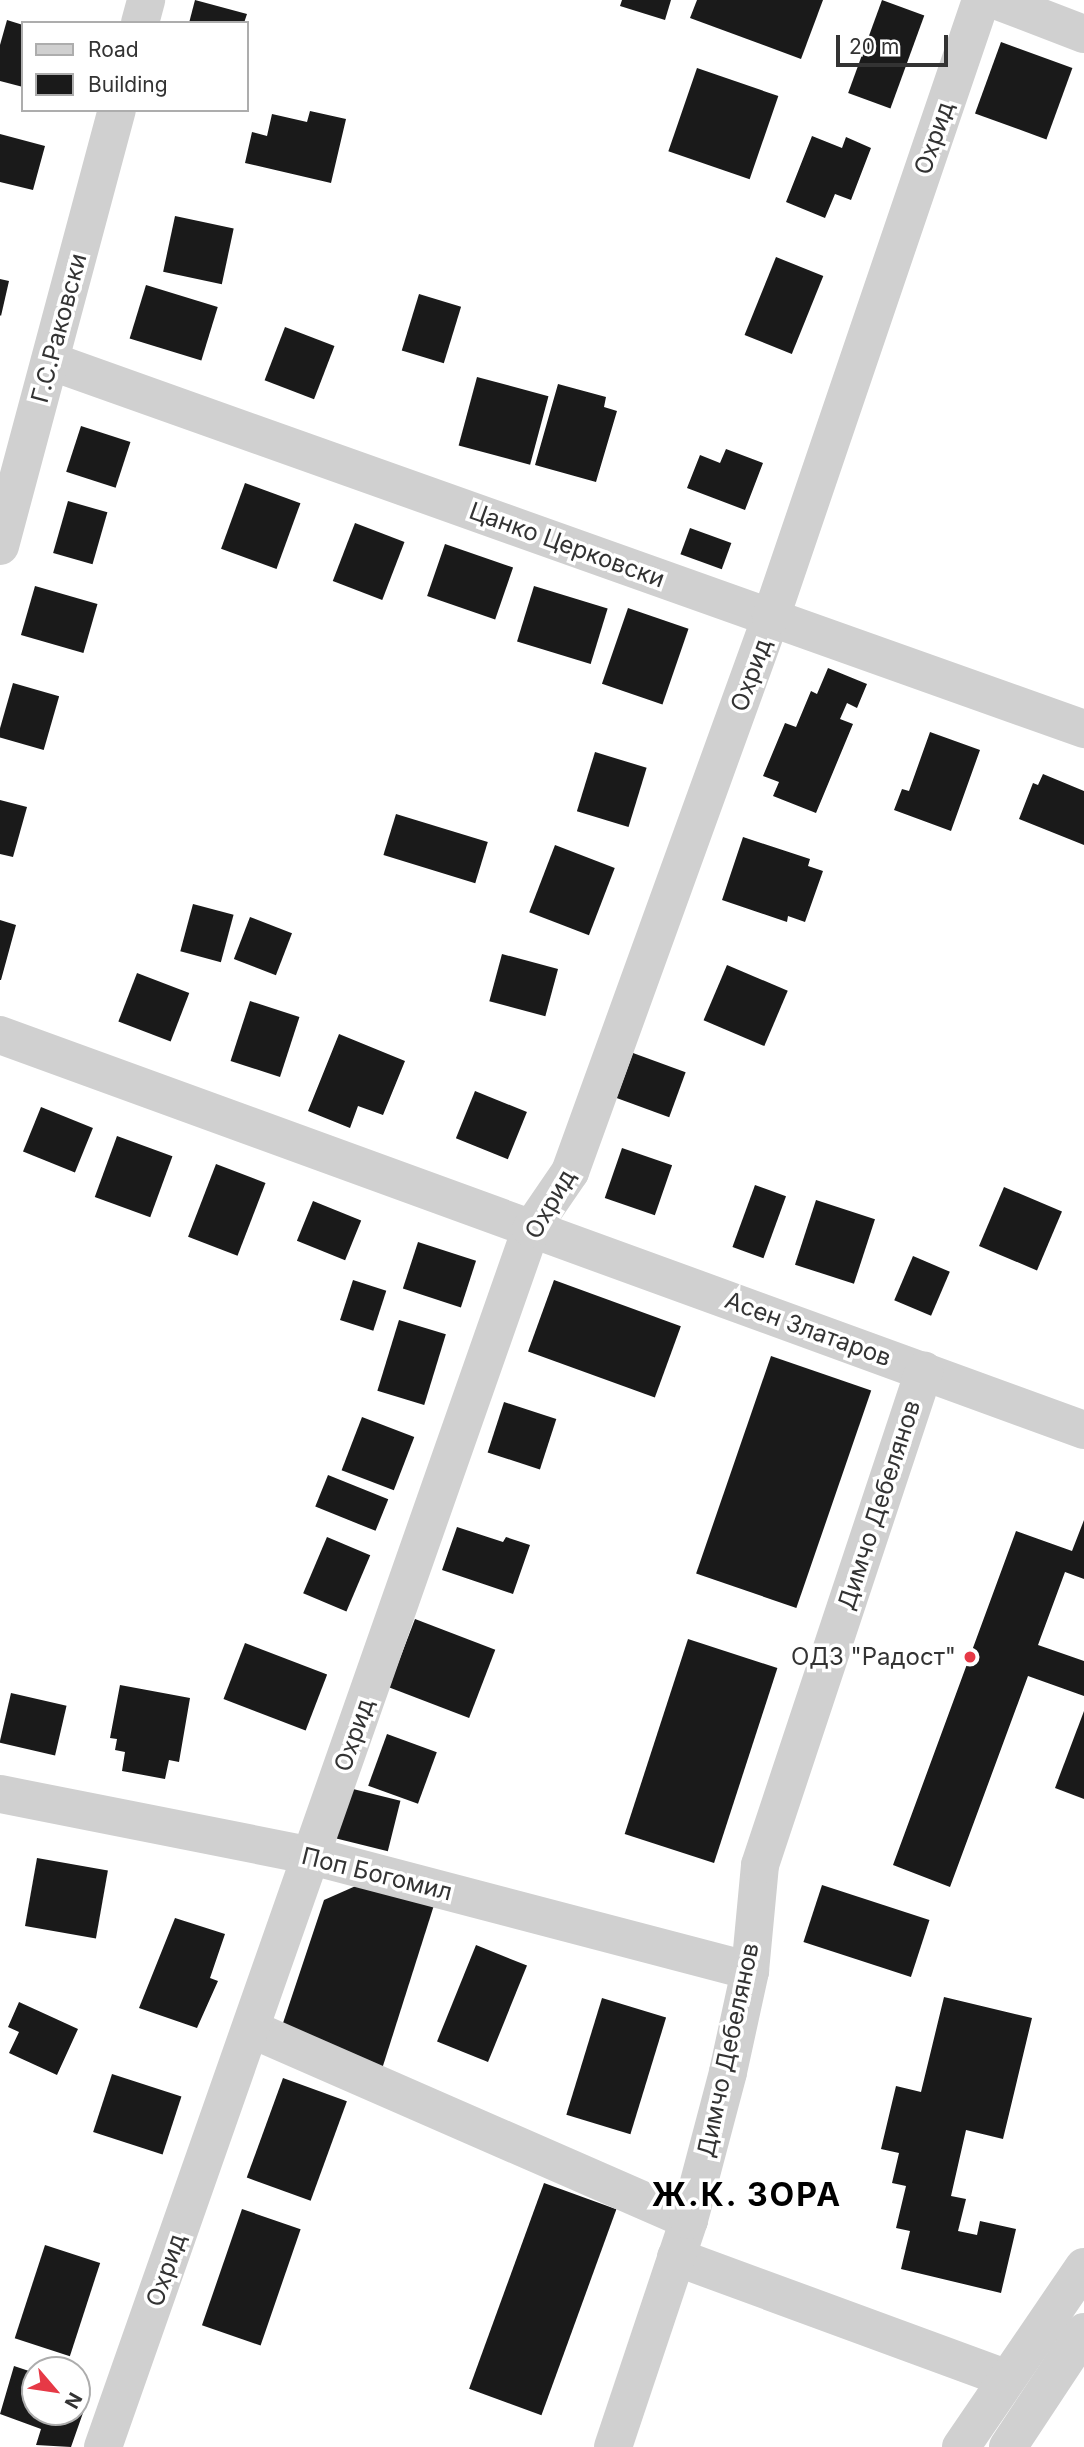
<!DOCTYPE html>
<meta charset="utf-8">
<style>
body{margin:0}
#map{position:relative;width:1084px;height:2447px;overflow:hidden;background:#fff;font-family:Inter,sans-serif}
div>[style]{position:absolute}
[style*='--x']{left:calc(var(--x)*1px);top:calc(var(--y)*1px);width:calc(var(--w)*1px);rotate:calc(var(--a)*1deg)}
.building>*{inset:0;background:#1a1a1a;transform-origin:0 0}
.minor>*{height:38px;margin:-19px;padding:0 19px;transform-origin:19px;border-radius:19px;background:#d0d0d0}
.dots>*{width:19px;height:19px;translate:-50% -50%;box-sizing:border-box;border:4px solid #fff;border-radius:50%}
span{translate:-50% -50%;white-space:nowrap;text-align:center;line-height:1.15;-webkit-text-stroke:7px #fff;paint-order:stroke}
.street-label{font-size:24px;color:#333}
.poi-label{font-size:24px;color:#333}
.right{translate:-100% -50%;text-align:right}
.district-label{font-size:32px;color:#000;font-weight:700;letter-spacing:2px}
.legend{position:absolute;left:21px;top:21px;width:228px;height:91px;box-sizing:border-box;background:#fff;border:2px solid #adadad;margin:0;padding:9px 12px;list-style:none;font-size:21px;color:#333}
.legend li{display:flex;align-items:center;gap:14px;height:35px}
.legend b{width:35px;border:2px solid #adadad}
.north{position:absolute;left:21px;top:2356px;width:70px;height:70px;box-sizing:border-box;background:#fff;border:2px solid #adadad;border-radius:50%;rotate:119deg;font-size:19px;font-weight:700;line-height:28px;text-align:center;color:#333}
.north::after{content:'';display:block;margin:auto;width:24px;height:32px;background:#e63946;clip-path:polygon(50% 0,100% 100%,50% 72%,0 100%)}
.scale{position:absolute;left:836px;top:35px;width:112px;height:32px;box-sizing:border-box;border:4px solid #333;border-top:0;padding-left:9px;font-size:21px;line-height:24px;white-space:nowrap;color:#333;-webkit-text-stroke:5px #fff;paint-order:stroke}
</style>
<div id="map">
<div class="building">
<div style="clip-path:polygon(195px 0,247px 14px,244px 23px,189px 23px)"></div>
<div style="clip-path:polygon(622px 0,671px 0,665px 20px,620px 6px)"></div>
<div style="clip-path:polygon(697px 0,823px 0,801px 59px,690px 18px)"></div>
<div style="left:882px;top:0;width:45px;height:99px;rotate:20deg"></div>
<div style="clip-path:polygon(7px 20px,23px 25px,23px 87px,0 81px,0 45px)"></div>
<div style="left:1001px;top:42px;width:76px;height:76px;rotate:20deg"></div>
<div style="left:697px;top:68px;width:86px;height:88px;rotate:19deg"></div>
<div style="clip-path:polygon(310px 111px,346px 119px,331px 183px,245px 163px,252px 132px,267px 136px,272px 114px,307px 122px)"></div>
<div style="clip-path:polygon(0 134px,45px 146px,33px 190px,0 182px)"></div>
<div style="clip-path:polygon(812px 136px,842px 148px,846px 137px,871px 148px,851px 200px,835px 194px,825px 218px,786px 202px)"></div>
<div style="left:175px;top:216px;width:60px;height:57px;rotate:12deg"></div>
<div style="left:776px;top:257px;width:51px;height:84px;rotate:22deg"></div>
<div style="clip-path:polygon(0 279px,9px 281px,1px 316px,0 315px)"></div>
<div style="left:146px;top:285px;width:75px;height:56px;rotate:17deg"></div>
<div style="left:419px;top:294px;width:44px;height:59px;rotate:17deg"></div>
<div style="left:285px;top:327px;width:53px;height:57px;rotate:21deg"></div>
<div style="left:477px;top:377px;width:74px;height:71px;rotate:15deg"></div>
<div style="clip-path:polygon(558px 384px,606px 397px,604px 407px,617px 411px,596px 482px,535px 465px)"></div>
<div style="left:81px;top:426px;width:52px;height:48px;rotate:18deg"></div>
<div style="clip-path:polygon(726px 449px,763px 463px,745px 510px,687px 488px,700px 455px,720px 463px)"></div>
<div style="left:245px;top:483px;width:59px;height:70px;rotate:20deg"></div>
<div style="left:68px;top:501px;width:41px;height:54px;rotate:16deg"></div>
<div style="left:355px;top:523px;width:53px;height:62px;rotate:21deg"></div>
<div style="left:690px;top:528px;width:44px;height:28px;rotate:20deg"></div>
<div style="left:445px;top:544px;width:72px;height:55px;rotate:19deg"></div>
<div style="left:35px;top:586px;width:65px;height:51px;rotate:16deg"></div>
<div style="left:534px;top:586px;width:77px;height:58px;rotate:17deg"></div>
<div style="left:628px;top:608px;width:64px;height:80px;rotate:19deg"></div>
<div style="clip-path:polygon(828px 668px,867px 684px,857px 708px,847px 703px,840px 719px,853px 724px,816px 813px,773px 796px,779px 782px,763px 776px,785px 723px,796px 727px,811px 691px,817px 694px)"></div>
<div style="left:13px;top:683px;width:48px;height:56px;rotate:16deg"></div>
<div style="clip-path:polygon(930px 732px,980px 750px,951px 831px,894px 810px,902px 789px,909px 791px)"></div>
<div style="left:595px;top:752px;width:54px;height:62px;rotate:17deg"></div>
<div style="clip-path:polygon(1043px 774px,1084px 791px,1084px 845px,1019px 819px,1033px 783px,1038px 785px)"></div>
<div style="clip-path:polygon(0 800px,27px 807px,13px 857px,0 854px)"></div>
<div style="left:396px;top:814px;width:96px;height:43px;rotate:17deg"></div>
<div style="clip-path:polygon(743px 837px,810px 859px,808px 866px,823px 871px,805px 922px,788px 916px,787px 922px,722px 900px)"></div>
<div style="left:555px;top:845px;width:64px;height:72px;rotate:21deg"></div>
<div style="left:193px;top:904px;width:42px;height:49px;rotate:15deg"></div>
<div style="left:250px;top:917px;width:45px;height:45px;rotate:21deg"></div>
<div style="clip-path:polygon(0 920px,16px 925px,1px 980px,0 980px)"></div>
<div style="left:502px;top:954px;width:58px;height:49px;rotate:15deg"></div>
<div style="left:727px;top:965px;width:66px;height:60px;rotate:23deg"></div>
<div style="left:137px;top:973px;width:56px;height:52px;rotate:21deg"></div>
<div style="left:250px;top:1001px;width:52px;height:63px;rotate:18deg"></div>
<div style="clip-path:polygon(339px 1034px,405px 1061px,383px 1115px,358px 1106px,350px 1128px,308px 1111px)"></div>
<div style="left:633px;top:1053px;width:56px;height:48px;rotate:20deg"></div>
<div style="left:475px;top:1091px;width:56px;height:51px;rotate:22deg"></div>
<div style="left:41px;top:1107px;width:56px;height:48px;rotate:22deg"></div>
<div style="left:117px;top:1136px;width:59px;height:65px;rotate:20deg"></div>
<div style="left:622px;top:1148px;width:53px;height:53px;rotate:19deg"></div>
<div style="left:216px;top:1164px;width:53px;height:78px;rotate:21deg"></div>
<div style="left:755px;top:1185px;width:33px;height:66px;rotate:20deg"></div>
<div style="left:1004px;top:1187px;width:63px;height:64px;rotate:23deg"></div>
<div style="left:816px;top:1200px;width:62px;height:68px;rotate:18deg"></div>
<div style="left:313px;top:1201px;width:52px;height:43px;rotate:22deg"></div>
<div style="left:418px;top:1242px;width:61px;height:49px;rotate:18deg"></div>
<div style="left:913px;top:1256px;width:40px;height:48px;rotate:23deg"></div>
<div style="left:353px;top:1280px;width:35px;height:42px;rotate:18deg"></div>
<div style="left:554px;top:1280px;width:135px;height:76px;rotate:20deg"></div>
<div style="left:399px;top:1320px;width:49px;height:74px;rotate:17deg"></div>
<div style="left:771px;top:1356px;width:106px;height:230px;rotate:19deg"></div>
<div style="left:504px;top:1402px;width:55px;height:53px;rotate:18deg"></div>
<div style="left:362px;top:1417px;width:56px;height:57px;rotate:21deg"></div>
<div style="left:328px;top:1475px;width:65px;height:34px;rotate:22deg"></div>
<div style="clip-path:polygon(1084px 1520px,1084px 1579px,1065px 1572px,1038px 1645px,1084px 1661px,1084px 1696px,1028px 1676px,950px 1887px,893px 1865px,1016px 1531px,1072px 1551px)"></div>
<div style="clip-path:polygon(457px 1527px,503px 1542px,506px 1537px,530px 1545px,513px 1594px,442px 1570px)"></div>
<div style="left:327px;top:1537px;width:47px;height:61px;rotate:23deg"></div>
<div style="left:415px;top:1619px;width:86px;height:73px;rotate:21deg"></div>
<div style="left:688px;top:1639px;width:94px;height:205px;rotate:18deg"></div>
<div style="left:245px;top:1643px;width:88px;height:60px;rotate:21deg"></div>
<div style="clip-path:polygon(120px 1685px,190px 1698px,179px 1762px,169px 1760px,165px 1779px,122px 1771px,125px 1752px,115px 1750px,117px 1739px,110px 1738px)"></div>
<div style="left:11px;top:1693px;width:57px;height:51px;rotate:13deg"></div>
<div style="clip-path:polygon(1084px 1711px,1084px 1799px,1055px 1788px)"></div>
<div style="left:387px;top:1734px;width:53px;height:55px;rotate:20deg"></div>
<div style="left:349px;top:1788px;width:53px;height:52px;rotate:14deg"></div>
<div style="left:37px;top:1858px;width:72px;height:69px;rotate:10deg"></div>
<div style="clip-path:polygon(358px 1885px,435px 1902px,382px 2069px,282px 2026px,324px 1900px)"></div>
<div style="left:822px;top:1885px;width:113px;height:60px;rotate:18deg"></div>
<div style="clip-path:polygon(175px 1918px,225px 1934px,210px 1978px,218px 1981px,197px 2028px,139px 2008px)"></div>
<div style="left:476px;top:1945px;width:55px;height:104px;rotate:22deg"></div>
<div style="clip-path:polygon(944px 1997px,1032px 2018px,1003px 2139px,966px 2130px,951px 2196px,966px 2199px,958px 2231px,977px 2235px,980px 2221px,1016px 2229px,1001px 2293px,901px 2269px,910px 2231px,896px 2228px,906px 2186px,892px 2183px,899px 2153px,881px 2149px,896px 2086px,921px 2092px)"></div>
<div style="left:602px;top:1998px;width:67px;height:122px;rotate:17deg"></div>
<div style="clip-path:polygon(19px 2002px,78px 2029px,57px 2075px,9px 2053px,19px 2032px,8px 2027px)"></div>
<div style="left:112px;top:2074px;width:73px;height:61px;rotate:18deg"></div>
<div style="left:283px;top:2078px;width:68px;height:106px;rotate:20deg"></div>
<div style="left:544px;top:2183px;width:77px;height:219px;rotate:20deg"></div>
<div style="left:242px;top:2209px;width:62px;height:123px;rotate:19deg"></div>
<div style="left:45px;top:2245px;width:58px;height:98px;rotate:18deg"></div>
<div style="clip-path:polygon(14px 2366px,35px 2373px,35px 2412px,77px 2412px,77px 2388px,90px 2393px,71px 2447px,36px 2445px,41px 2429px,0 2414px)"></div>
</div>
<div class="minor">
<div style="--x:995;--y:0;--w:95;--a:20.9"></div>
<div style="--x:140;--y:23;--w:24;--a:-75"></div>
<div style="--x:50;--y:361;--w:1098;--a:19.59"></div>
<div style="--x:0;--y:546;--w:451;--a:-75"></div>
<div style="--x:0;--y:1035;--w:1154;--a:20.02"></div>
<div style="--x:0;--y:1794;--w:318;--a:11.2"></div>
<div style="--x:312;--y:1856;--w:453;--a:14.7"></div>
<div style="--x:251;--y:2029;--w:478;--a:23.6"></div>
<div style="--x:676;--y:2257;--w:351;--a:20.2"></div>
<div style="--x:103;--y:2447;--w:1291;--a:-70.64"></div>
<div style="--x:531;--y:1229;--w:69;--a:-55.6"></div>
<div style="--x:570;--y:1172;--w:590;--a:-70.09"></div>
<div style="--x:771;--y:617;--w:652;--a:-71.2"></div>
<div style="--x:613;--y:2447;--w:239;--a:-71.5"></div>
<div style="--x:689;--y:2220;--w:153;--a:-75.2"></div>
<div style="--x:728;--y:2072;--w:103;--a:-77.7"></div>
<div style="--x:750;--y:1971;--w:106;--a:-84.6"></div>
<div style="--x:760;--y:1865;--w:521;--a:-71.63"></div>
<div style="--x:961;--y:2447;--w:218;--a:-55.7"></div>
<div style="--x:1008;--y:2447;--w:138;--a:-56.5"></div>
</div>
<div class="dots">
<div style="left:970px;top:1657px;background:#e63946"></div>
</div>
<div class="street-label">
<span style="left:934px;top:138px;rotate:-71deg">Охрид</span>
<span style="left:59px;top:328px;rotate:-75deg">Г.С.Раковски</span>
<span style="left:567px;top:545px;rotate:20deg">Цанко Церковски</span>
<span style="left:751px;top:675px;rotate:-70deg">Охрид</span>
<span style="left:550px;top:1204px;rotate:-60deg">Охрид</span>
<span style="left:808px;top:1329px;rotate:20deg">Асен Златаров</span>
<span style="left:879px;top:1505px;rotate:-72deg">Димчо Дебелянов</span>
<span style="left:354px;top:1735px;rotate:-71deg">Охрид</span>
<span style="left:377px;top:1874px;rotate:14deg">Поп Богомил</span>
<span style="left:728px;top:2050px;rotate:-78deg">Димчо Дебелянов</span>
<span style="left:166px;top:2270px;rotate:-71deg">Охрид</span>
</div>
<div class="poi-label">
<span class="right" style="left:956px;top:1657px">ОДЗ "Радост"</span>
</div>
<div class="district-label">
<span style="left:747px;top:2195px">Ж.К. ЗОРА</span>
</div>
<ul class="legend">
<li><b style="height:9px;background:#d0d0d0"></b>Road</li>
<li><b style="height:19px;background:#1a1a1a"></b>Building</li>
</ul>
<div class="north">N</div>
<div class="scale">20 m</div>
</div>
